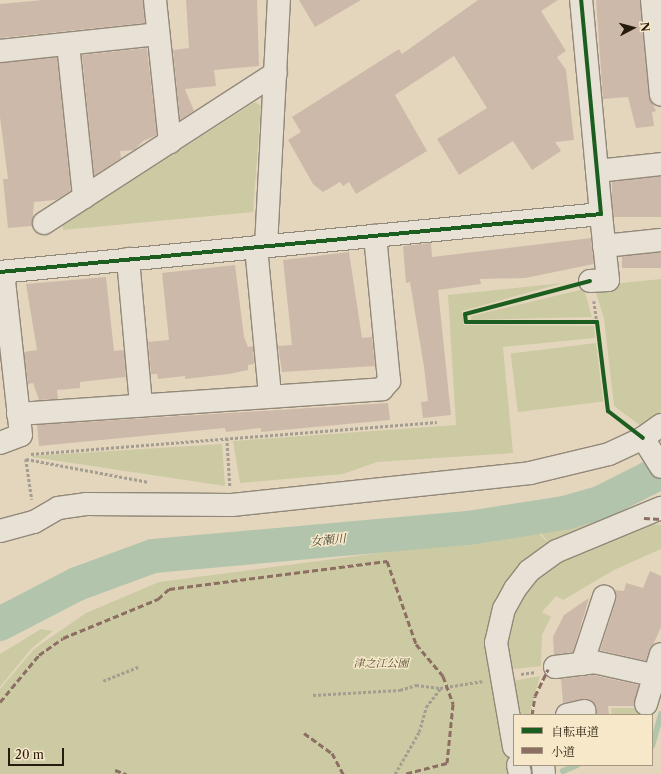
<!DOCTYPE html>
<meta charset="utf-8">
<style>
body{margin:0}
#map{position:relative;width:661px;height:774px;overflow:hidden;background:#e4d6bd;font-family:"Libre Caslon Text","Noto Serif JP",serif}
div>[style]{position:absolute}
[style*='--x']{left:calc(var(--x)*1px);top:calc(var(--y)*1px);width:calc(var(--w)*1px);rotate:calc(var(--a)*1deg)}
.green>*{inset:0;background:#cccaa3;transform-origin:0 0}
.stream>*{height:5.5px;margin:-2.75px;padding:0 2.75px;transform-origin:2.75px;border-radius:2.75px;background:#b2c4ac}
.river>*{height:34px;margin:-17px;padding:0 17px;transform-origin:17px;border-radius:17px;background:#b2c4ac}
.building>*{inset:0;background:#cdb9a9;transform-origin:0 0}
.path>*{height:2.5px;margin-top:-1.25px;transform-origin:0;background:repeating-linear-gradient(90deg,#a39d92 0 3px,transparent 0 5px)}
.roads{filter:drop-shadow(1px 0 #928879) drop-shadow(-1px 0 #928879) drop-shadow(0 1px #928879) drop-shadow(0 -1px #928879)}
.street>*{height:22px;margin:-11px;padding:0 11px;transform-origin:11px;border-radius:11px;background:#e8e1d5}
.quiet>*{height:3px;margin-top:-1.5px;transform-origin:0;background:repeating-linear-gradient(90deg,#8d6e63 0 6px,transparent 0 9px)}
.cycleway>*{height:4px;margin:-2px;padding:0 2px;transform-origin:2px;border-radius:2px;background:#1b5e20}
span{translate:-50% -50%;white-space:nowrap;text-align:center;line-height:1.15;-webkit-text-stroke:3px #f8e8ca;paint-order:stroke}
.park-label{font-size:11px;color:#524e34;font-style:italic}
.water-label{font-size:12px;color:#4a4c3b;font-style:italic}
.legend{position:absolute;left:513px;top:714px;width:140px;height:52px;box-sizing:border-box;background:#f8e8ca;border:1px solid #a4967f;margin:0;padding:5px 7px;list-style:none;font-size:12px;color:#261c0e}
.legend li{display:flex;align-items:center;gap:8px;height:20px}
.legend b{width:20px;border:1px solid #a4967f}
.north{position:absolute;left:613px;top:8px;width:40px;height:40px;-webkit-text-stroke:3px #f8e8ca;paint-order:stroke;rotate:84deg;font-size:11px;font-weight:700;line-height:16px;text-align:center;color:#261c0e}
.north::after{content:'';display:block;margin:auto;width:14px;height:18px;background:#261c0e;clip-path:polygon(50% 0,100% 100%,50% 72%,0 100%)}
.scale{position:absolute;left:8px;top:748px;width:56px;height:18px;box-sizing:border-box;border:2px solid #261c0e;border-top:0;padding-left:5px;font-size:12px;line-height:14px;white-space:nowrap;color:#261c0e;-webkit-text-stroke:3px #f8e8ca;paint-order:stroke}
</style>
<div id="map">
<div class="green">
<div style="clip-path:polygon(255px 102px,261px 106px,253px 212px,63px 230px,63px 225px)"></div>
<div style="clip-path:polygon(661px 279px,661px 417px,645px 429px,614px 406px,604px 319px,594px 286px)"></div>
<div style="clip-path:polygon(563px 283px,462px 311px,464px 325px,594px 326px,595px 338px,503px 347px,513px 453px,377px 462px,343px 474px,240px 483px,233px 441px,456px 425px,448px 295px)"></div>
<div style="clip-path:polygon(584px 289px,592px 317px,471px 320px,471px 316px)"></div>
<div style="left:596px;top:343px;width:59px;height:86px;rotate:83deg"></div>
<div style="clip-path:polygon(222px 444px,225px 486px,32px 457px,32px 456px)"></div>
<div style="clip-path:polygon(623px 502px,631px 515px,551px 545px,538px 530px)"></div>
<div style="clip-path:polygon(652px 524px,661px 525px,661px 549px,614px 570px,563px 600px,556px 596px,542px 612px,551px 617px,542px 635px,541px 666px,506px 670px,508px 617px,544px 568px)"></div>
<div style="clip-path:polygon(534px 528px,551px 546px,499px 604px,516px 774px,0 774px,0 689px,34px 649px,86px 613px,159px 582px,500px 537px)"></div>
<div style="clip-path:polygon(41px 629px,53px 631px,32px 648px,0 687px,0 654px)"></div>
<div style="clip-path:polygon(540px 676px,529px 715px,514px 715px,507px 682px)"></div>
<div style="clip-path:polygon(611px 708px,643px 708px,653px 711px,652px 715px,612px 715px)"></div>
</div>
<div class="stream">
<div style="--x:652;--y:746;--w:33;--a:-74"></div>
<div style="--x:563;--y:771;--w:15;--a:-23"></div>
</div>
<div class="river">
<div style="--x:0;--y:624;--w:87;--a:-27.5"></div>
<div style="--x:77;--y:584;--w:81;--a:-20.2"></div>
<div style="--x:153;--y:556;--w:316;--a:-5.1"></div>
<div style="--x:468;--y:528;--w:97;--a:-8.9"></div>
<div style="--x:564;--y:513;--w:40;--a:-16"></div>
<div style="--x:602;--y:502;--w:66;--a:-27"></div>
</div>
<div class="building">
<div style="clip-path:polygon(43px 0,143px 0,145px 23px,0 38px,0 4px)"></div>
<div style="clip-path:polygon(186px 0,257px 0,259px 66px,214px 70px,216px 86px,185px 89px,194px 111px,180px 120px,173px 50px,189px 48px)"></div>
<div style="clip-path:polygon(299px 0,361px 0,315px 27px)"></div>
<div style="clip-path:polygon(478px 0,558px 0,541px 11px,566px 51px,557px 57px,566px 70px,574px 140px,555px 142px,561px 151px,532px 170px,513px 141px,459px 175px,437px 139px,487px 108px,454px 56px,395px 95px,427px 151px,356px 194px,349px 182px,343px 186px,340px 182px,323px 192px,313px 184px,288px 140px,301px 132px,292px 117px,399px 49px,402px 54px)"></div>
<div style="clip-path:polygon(596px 0,640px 0,649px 96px,656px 111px,652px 112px,654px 126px,636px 128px,628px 97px,603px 99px)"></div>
<div style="clip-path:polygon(147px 48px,157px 135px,143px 141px,134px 150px,120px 151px,121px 158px,94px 176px,82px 55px)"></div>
<div style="clip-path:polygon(57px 57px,71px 191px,56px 200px,34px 202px,32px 226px,8px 228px,3px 179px,8px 179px,0 117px,0 63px)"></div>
<div style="left:661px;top:177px;width:40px;height:49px;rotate:90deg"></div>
<div style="clip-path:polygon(591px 238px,594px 264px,525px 278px,480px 279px,481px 284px,438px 290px,451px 415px,423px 418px,421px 402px,428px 401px,424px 367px,410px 282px,406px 283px,403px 246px,431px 243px,432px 257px)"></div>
<div style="clip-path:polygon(349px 252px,362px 338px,372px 337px,375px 366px,282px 372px,278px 346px,292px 345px,283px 260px)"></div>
<div style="left:661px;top:253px;width:15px;height:39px;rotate:90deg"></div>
<div style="clip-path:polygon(235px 265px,244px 337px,248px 347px,253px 346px,254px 364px,248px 365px,248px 370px,229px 374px,185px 379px,185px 376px,158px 379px,157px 374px,151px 374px,148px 342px,169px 340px,162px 273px)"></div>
<div style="clip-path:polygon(106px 277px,114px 351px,124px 350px,126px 377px,80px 382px,80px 388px,57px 390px,58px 399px,39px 400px,33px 383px,28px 384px,24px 352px,37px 350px,26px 284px)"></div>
<div style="clip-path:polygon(388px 403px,390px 420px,261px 432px,261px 428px,226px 432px,225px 428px,39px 446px,37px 425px)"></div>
<div style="clip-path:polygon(650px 571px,661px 576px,661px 627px,646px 661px,600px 650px,616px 601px,614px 590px,624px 591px,626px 583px,643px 588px)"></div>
<div style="clip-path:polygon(589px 598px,573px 652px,554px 655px,553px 637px,564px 615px)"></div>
<div style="clip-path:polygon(593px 675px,639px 685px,634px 706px,608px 706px,609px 715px,597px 715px,597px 708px,589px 699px,563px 703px,561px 679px)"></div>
</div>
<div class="path">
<div style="--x:594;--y:301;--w:21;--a:82"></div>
<div style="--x:227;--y:438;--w:48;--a:86.4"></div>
<div style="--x:31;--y:454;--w:407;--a:-4.5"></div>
<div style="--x:26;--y:459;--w:125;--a:10.6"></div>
<div style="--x:26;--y:459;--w:41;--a:81.7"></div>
<div style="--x:521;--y:674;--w:15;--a:-8"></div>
<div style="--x:103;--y:681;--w:38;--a:-22"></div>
<div style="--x:313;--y:695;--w:87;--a:-3.3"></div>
<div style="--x:400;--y:690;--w:17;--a:-17"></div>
<div style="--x:416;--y:685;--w:24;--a:7"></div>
<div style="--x:440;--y:688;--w:44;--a:-9.2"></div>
<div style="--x:395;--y:774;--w:48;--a:-60.3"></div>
<div style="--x:419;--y:732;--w:26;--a:-74"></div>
<div style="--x:426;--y:707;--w:23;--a:-52"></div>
</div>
<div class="roads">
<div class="street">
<div style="--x:155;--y:0;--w:143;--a:84"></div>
<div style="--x:652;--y:0;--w:95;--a:84.6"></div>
<div style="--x:68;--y:44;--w:154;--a:84"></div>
<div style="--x:0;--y:51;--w:159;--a:-6.1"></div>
<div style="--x:597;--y:171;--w:64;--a:-6.2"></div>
<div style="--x:44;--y:223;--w:276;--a:-32.9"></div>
<div style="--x:266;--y:246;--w:246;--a:-87"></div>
<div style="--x:604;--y:246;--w:57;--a:-6"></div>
<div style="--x:256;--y:247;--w:150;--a:84.6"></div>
<div style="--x:128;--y:259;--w:147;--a:84.9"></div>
<div style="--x:0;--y:272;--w:604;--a:-5.51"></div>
<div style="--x:601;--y:214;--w:215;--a:-95.3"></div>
<div style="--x:590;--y:281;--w:18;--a:-3"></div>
<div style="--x:608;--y:280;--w:66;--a:-96.1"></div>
<div style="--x:18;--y:414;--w:365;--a:-3.9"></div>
<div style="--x:382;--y:389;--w:11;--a:-49"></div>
<div style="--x:389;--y:381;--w:146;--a:-95.5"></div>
<div style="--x:643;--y:438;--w:34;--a:58"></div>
<div style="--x:0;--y:443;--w:22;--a:-21"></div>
<div style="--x:21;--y:435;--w:164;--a:-96.3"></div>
<div style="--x:0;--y:531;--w:35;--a:-15"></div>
<div style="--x:34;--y:522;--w:28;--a:-30"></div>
<div style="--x:58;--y:508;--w:28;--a:-8"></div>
<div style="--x:86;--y:504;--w:146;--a:0.4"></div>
<div style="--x:232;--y:505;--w:300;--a:-6.1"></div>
<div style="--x:530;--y:473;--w:81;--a:-13.5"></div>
<div style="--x:609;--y:454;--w:38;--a:-25"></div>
<div style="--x:643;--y:438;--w:22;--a:-36"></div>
<div style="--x:582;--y:664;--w:71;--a:-71.8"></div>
<div style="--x:555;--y:667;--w:39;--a:-7"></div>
<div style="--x:594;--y:662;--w:69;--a:12.6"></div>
<div style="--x:646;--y:704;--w:52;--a:-73.3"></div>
<div style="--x:567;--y:715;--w:18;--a:-13"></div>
<div style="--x:514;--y:747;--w:106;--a:-99.8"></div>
<div style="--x:496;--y:643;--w:35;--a:-77"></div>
<div style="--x:504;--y:609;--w:23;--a:-61"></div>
<div style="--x:515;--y:589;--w:23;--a:-52"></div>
<div style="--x:529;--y:571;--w:34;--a:-36"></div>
<div style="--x:557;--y:551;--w:113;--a:-22.5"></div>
<div style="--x:518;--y:765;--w:9;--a:77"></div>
<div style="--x:543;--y:765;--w:9;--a:84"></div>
</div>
</div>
<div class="quiet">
<div style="--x:644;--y:518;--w:17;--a:3"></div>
<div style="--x:0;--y:702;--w:61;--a:-50.3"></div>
<div style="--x:39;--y:655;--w:29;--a:-35"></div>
<div style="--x:63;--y:638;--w:103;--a:-22.3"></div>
<div style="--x:158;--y:599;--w:15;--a:-42"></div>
<div style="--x:169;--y:589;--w:220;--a:-7.3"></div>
<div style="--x:387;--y:561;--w:88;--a:70.7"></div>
<div style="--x:416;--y:644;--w:42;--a:49.8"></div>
<div style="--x:443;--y:676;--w:30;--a:70"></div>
<div style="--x:453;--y:704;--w:59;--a:95.8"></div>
<div style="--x:447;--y:763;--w:44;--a:165.7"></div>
<div style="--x:532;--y:715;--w:19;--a:-81"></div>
<div style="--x:535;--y:696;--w:30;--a:-64"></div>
<div style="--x:304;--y:733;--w:34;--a:36"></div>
<div style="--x:332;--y:753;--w:24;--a:62"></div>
<div style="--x:115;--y:770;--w:12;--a:20"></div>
</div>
<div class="cycleway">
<div style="--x:0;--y:272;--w:604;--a:-5.51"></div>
<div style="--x:601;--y:214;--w:215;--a:-95.3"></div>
<div style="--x:590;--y:281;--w:129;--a:165.2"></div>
<div style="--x:465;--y:314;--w:8;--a:83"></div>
<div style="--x:466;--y:322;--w:131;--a:0"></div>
<div style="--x:597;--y:322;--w:90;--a:83"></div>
<div style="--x:608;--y:411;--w:44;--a:37.6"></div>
</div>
<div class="park-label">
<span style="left:381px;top:663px">津之江公園</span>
</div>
<div class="water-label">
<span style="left:328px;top:540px;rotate:-5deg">女瀬川</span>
</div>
<ul class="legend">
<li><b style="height:5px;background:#1b5e20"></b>自転車道</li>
<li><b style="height:5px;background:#8d6e63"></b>小道</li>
</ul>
<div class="north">N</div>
<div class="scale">20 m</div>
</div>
